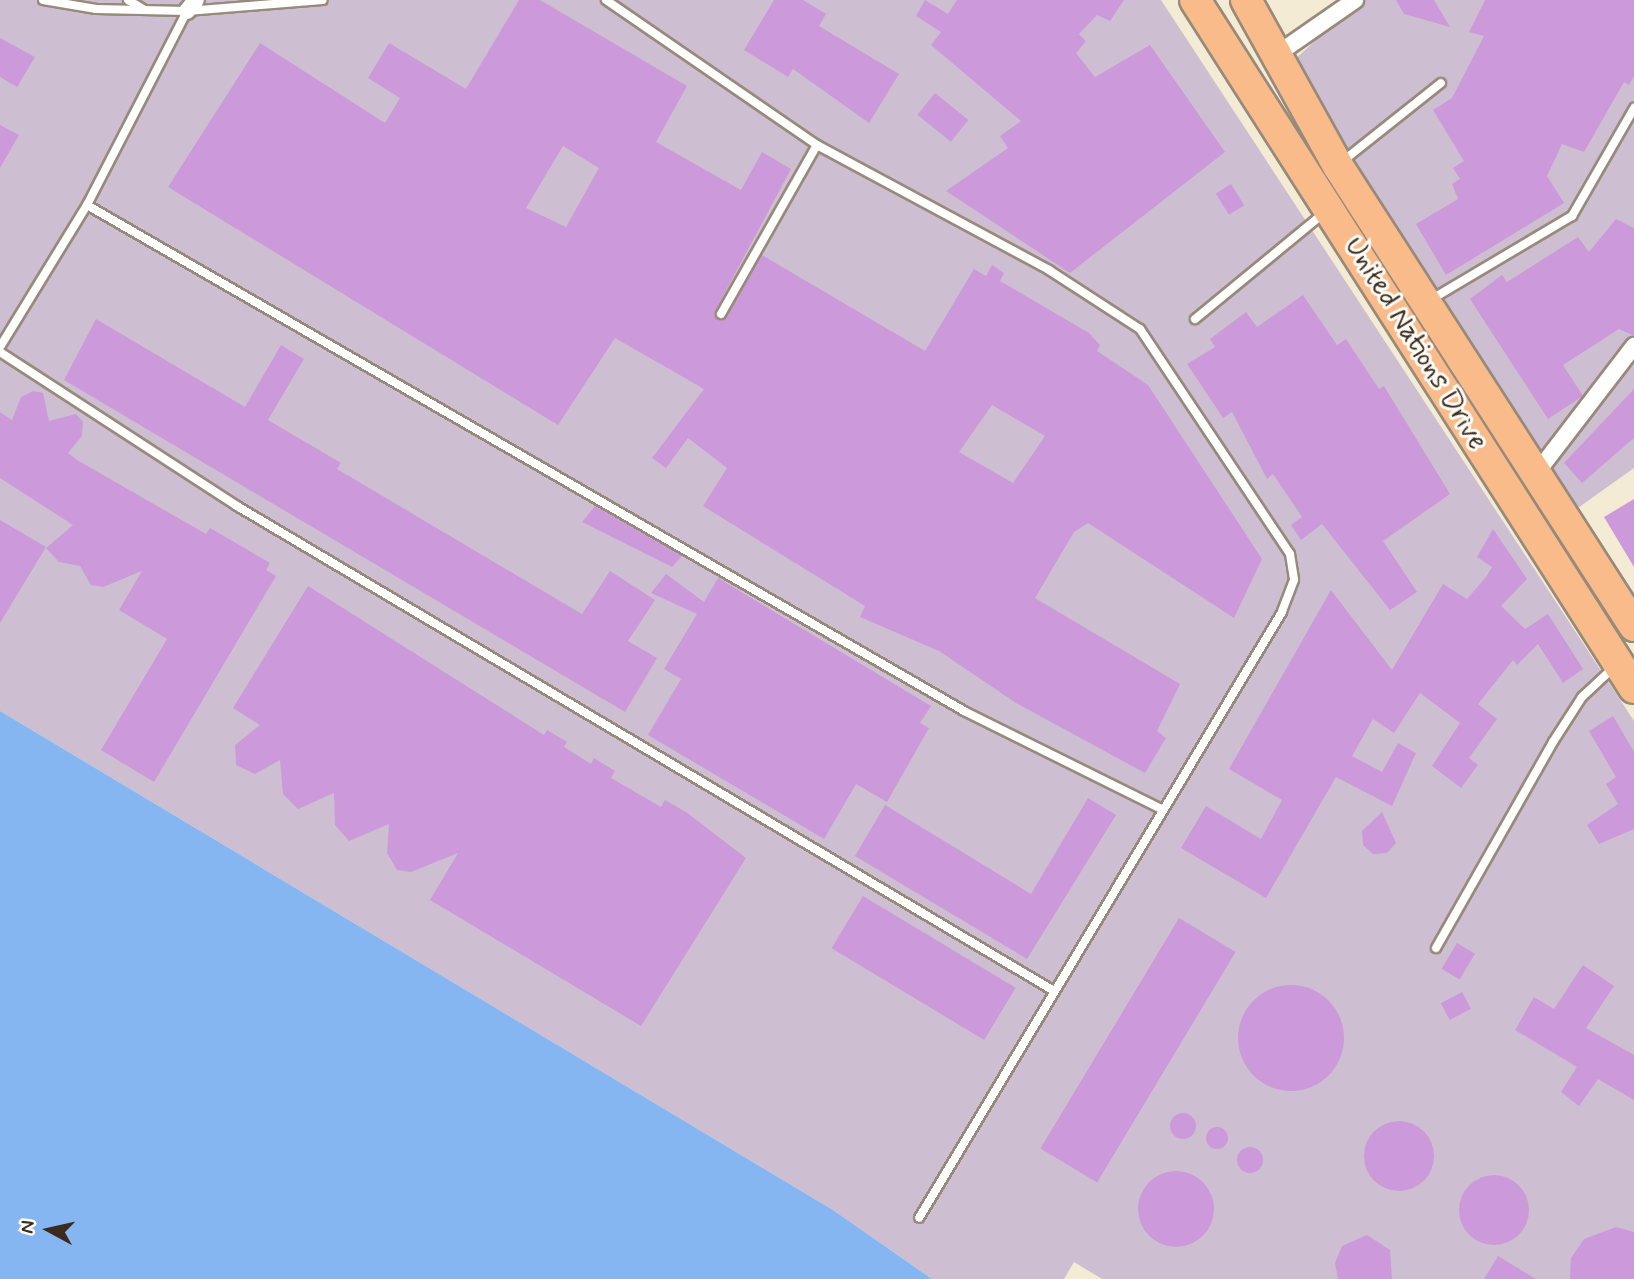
<!DOCTYPE html>
<style>
body{margin:0}
#map{position:relative;width:1634px;height:1279px;overflow:hidden;background:#f4ebd5;font-family:Mynerve,sans-serif}
div>[style]{position:absolute}
[style*='--x']{left:calc(var(--x)*1px);top:calc(var(--y)*1px);width:calc(var(--w)*1px);rotate:calc(var(--a)*1deg)}
.industrial>*{inset:0;background:#cebed1}
.water>*{inset:0;background:#86b6f1}
.building>*{inset:0;background:#cc9adb;transform-origin:0 0}
.round{border-radius:50%}
.roads{filter:drop-shadow(2px 0 #988a7a) drop-shadow(-2px 0 #988a7a) drop-shadow(0 2px #988a7a) drop-shadow(0 -2px #988a7a)}
.lane>*{height:8px;margin:-4px;padding:0 4px;transform-origin:4px;border-radius:4px;background:#fff}
.street>*{height:16px;margin:-8px;padding:0 8px;transform-origin:8px;border-radius:8px;background:#fff}
.highway>*{height:30px;margin:-15px;padding:0 15px;transform-origin:15px;border-radius:15px;background:#fabb8b}
span{translate:-50% -50%;white-space:nowrap;text-align:center;line-height:1.15;-webkit-text-stroke:6px #fdfcf7;paint-order:stroke}
.street-label{font-size:28px;color:#3b2a1e}
.north{position:absolute;left:14px;top:1195px;width:70px;height:70px;-webkit-text-stroke:5px #fdfcf7;paint-order:stroke;rotate:278deg;font-size:19px;font-weight:700;line-height:28px;text-align:center;color:#3b2a1e}
.north::after{content:'';display:block;margin:auto;width:24px;height:32px;background:#3b2a1e;clip-path:polygon(50% 0,100% 100%,50% 72%,0 100%)}
</style>
<div id="map">
<div class="industrial">
<div style="clip-path:polygon(0 0,1161px 0,1634px 721px,1634px 1279px,1102px 1279px,1074px 1262px,1064px 1279px,932px 1279px,833px 1210px,0 711px)"></div>
<div style="clip-path:polygon(1359px 0,1634px 0,1634px 468px,1575px 510px,1290px 64px)"></div>
</div>
<div class="water">
<div style="clip-path:polygon(0 711px,833px 1210px,932px 1279px,0 1279px)"></div>
</div>
<div class="building">
<div style="clip-path:polygon(evenodd,519px 0,540px 0,687px 86px,656px 142px,741px 190px,762px 152px,791px 169px,715px 311px,717px 319px,727px 317px,762px 255px,925px 351px,974px 269px,986px 276px,992px 265px,1004px 273px,1000px 281px,1089px 333px,1100px 345px,1097px 351px,1148px 385px,1262px 559px,1234px 618px,1088px 523px,1074px 532px,1035px 598px,1180px 684px,1157px 731px,1166px 738px,1145px 773px,1016px 703px,939px 651px,860px 617px,865px 606px,703px 506px,727px 468px,688px 438px,666px 468px,652px 458px,704px 389px,615px 338px,558px 425px,168px 187px,260px 43px,385px 123px,400px 98px,368px 78px,389px 43px,466px 89px,519px 0,563px 146px,599px 168px,566px 227px,526px 208px,563px 146px,519px 0,992px 405px,1045px 436px,1013px 483px,959px 452px,992px 405px)"></div>
<div style="clip-path:polygon(774px 0,803px 0,826px 14px,819px 26px,899px 74px,869px 123px,793px 69px,788px 77px,744px 50px)"></div>
<div style="clip-path:polygon(925px 0,948px 14px,957px 0,1124px 0,1110px 21px,1097px 15px,1079px 34px,1086px 41px,1076px 53px,1095px 77px,1150px 45px,1225px 152px,1070px 273px,946px 191px,1008px 148px,1000px 136px,1021px 121px,931px 45px,941px 32px,916px 16px)"></div>
<div style="clip-path:polygon(1396px 0,1434px 0,1450px 27px,1404px 14px)"></div>
<div style="clip-path:polygon(1485px 0,1634px 0,1634px 76px,1629px 85px,1624px 82px,1584px 152px,1562px 144px,1547px 176px,1564px 203px,1446px 275px,1416px 224px,1458px 199px,1452px 184px,1460px 179px,1453px 168px,1464px 161px,1433px 110px,1452px 98px,1484px 36px,1469px 32px)"></div>
<div style="clip-path:polygon(0 38px,35px 57px,17px 87px,0 77px)"></div>
<div style="left:935px;top:93px;width:43px;height:28px;rotate:39deg"></div>
<div style="clip-path:polygon(0 125px,19px 135px,0 168px)"></div>
<div style="left:1231px;top:184px;width:25px;height:18px;rotate:58deg"></div>
<div style="clip-path:polygon(1616px 219px,1634px 228px,1634px 336px,1619px 329px,1563px 365px,1583px 396px,1548px 419px,1470px 299px,1502px 275px,1507px 282px,1578px 237px,1589px 252px)"></div>
<div style="clip-path:polygon(1303px 295px,1337px 345px,1346px 339px,1379px 389px,1384px 386px,1450px 494px,1383px 541px,1417px 592px,1390px 610px,1322px 524px,1301px 540px,1291px 525px,1302px 517px,1273px 474px,1267px 479px,1232px 412px,1223px 418px,1187px 364px,1215px 347px,1210px 339px,1246px 312px,1257px 327px)"></div>
<div style="clip-path:polygon(96px 319px,245px 407px,281px 345px,304px 359px,268px 420px,341px 463px,337px 469px,582px 614px,610px 571px,655px 600px,628px 641px,657px 658px,625px 712px,64px 380px)"></div>
<div style="clip-path:polygon(1634px 389px,1634px 438px,1582px 483px,1564px 463px)"></div>
<div style="clip-path:polygon(33px 391px,43px 393px,49px 421px,76px 414px,83px 422px,82px 436px,68px 453px,77px 460px,206px 534px,210px 528px,270px 563px,266px 570px,276px 576px,154px 782px,101px 750px,167px 639px,119px 610px,142px 571px,103px 587px,91px 585px,80px 566px,59px 562px,46px 548px,73px 525px,0 478px,0 412px,12px 420px,21px 397px)"></div>
<div style="clip-path:polygon(1634px 499px,1634px 567px,1604px 517px)"></div>
<div style="clip-path:polygon(595px 506px,682px 556px,672px 567px,582px 522px)"></div>
<div style="clip-path:polygon(0 520px,46px 547px,0 623px)"></div>
<div style="clip-path:polygon(1493px 529px,1527px 579px,1501px 606px,1525px 629px,1548px 614px,1583px 669px,1563px 683px,1538px 644px,1517px 665px,1513px 660px,1478px 704px,1497px 719px,1469px 758px,1478px 765px,1461px 788px,1432px 766px,1460px 723px,1420px 693px,1394px 733px,1373px 719px,1352px 756px,1382px 772px,1398px 743px,1416px 753px,1392px 806px,1336px 777px,1266px 898px,1181px 848px,1206px 806px,1261px 839px,1282px 800px,1229px 769px,1331px 590px,1392px 670px,1443px 584px,1467px 599px,1486px 577px,1492px 567px,1477px 557px)"></div>
<div style="clip-path:polygon(666px 574px,704px 602px,718px 578px,931px 706px,920px 723px,929px 728px,887px 802px,856px 784px,824px 839px,648px 735px,681px 679px,664px 669px,697px 614px,651px 593px)"></div>
<div style="clip-path:polygon(308px 586px,544px 735px,547px 730px,567px 742px,564px 747px,591px 764px,594px 758px,615px 771px,611px 778px,661px 807px,665px 800px,686px 812px,746px 858px,641px 1026px,430px 900px,458px 853px,411px 872px,397px 870px,387px 853px,389px 824px,349px 841px,335px 825px,334px 793px,298px 809px,283px 794px,280px 760px,255px 774px,236px 765px,235px 745px,260px 725px,233px 708px)"></div>
<div style="clip-path:polygon(1613px 716px,1634px 752px,1634px 829px,1599px 844px,1587px 825px,1618px 804px,1606px 784px,1616px 777px,1589px 731px)"></div>
<div style="clip-path:polygon(1088px 798px,1116px 815px,1027px 959px,855px 856px,885px 805px,1031px 894px)"></div>
<div style="clip-path:polygon(1382px 812px,1396px 843px,1387px 853px,1373px 854px,1363px 845px,1362px 831px)"></div>
<div style="left:863px;top:896px;width:178px;height:61px;rotate:31deg"></div>
<div style="left:1179px;top:918px;width:66px;height:269px;rotate:31deg"></div>
<div style="left:1457px;top:943px;width:21px;height:30px;rotate:31deg"></div>
<div style="clip-path:polygon(1583px 965px,1614px 986px,1586px 1028px,1634px 1055px,1634px 1100px,1598px 1079px,1579px 1106px,1561px 1092px,1577px 1067px,1515px 1030px,1534px 997px,1554px 1009px)"></div>
<div class="round" style="left:1238px;top:985px;width:106px;height:106px"></div>
<div style="left:1462px;top:992px;width:19px;height:24px;rotate:62deg"></div>
<div class="round" style="left:1170px;top:1113px;width:26px;height:26px"></div>
<div class="round" style="left:1364px;top:1121px;width:70px;height:70px"></div>
<div class="round" style="left:1206px;top:1127px;width:22px;height:22px"></div>
<div class="round" style="left:1237px;top:1147px;width:26px;height:26px"></div>
<div class="round" style="left:1138px;top:1171px;width:76px;height:76px"></div>
<div class="round" style="left:1459px;top:1175px;width:70px;height:70px"></div>
<div style="clip-path:polygon(1616px 1227px,1634px 1232px,1634px 1279px,1570px 1279px,1571px 1258px,1584px 1239px)"></div>
<div style="clip-path:polygon(1367px 1235px,1390px 1250px,1392px 1279px,1338px 1279px,1335px 1263px,1342px 1246px)"></div>
<div style="clip-path:polygon(1498px 1256px,1536px 1279px,1484px 1279px)"></div>
</div>
<div class="roads">
<div class="lane">
<div style="--x:43;--y:0;--w:54;--a:9.6"></div>
<div style="--x:96;--y:9;--w:91;--a:1.3"></div>
<div style="--x:187;--y:11;--w:136;--a:-4.6"></div>
<div style="--x:128;--y:0;--w:17;--a:31"></div>
<div style="--x:606;--y:0;--w:256;--a:34.5"></div>
<div style="--x:817;--y:145;--w:264;--a:28.3"></div>
<div style="--x:1049;--y:270;--w:108;--a:33"></div>
<div style="--x:1140;--y:329;--w:270;--a:56.3"></div>
<div style="--x:1290;--y:554;--w:26;--a:81"></div>
<div style="--x:1294;--y:580;--w:34;--a:111"></div>
<div style="--x:1282;--y:612;--w:706;--a:120.92"></div>
<div style="--x:1343;--y:161;--w:125;--a:-38.5"></div>
<div style="--x:87;--y:205;--w:1013;--a:29.98"></div>
<div style="--x:964;--y:711;--w:220;--a:26.4"></div>
<div style="--x:1432;--y:299;--w:163;--a:-30.7"></div>
<div style="--x:1572;--y:216;--w:125;--a:-60.1"></div>
<div style="--x:721;--y:314;--w:194;--a:-60.4"></div>
<div style="--x:1195;--y:319;--w:167;--a:-39.4"></div>
<div style="--x:0;--y:347;--w:167;--a:-58.5"></div>
<div style="--x:87;--y:205;--w:218;--a:-62.7"></div>
<div style="--x:0;--y:352;--w:283;--a:33"></div>
<div style="--x:237;--y:506;--w:950;--a:30.69"></div>
<div style="--x:1436;--y:948;--w:237;--a:-60.4"></div>
<div style="--x:1553;--y:742;--w:54;--a:-57.2"></div>
<div style="--x:1582;--y:697;--w:42;--a:-43.1"></div>
</div>
<div class="street">
<div style="--x:187;--y:11;--w:14;--a:-51"></div>
<div style="--x:1273;--y:57;--w:100;--a:-34.8"></div>
<div style="--x:1535;--y:475;--w:163;--a:-52.5"></div>
</div>
<div class="highway">
<div style="--x:1195;--y:0;--w:816;--a:57.46"></div>
<div style="--x:1246;--y:0;--w:190;--a:61"></div>
<div style="--x:1338;--y:166;--w:547;--a:57.24"></div>
</div>
</div>
<div class="street-label">
<span style="left:1415px;top:344px;rotate:58deg">United Nations Drive</span>
</div>
<div class="north">N</div>
</div>
